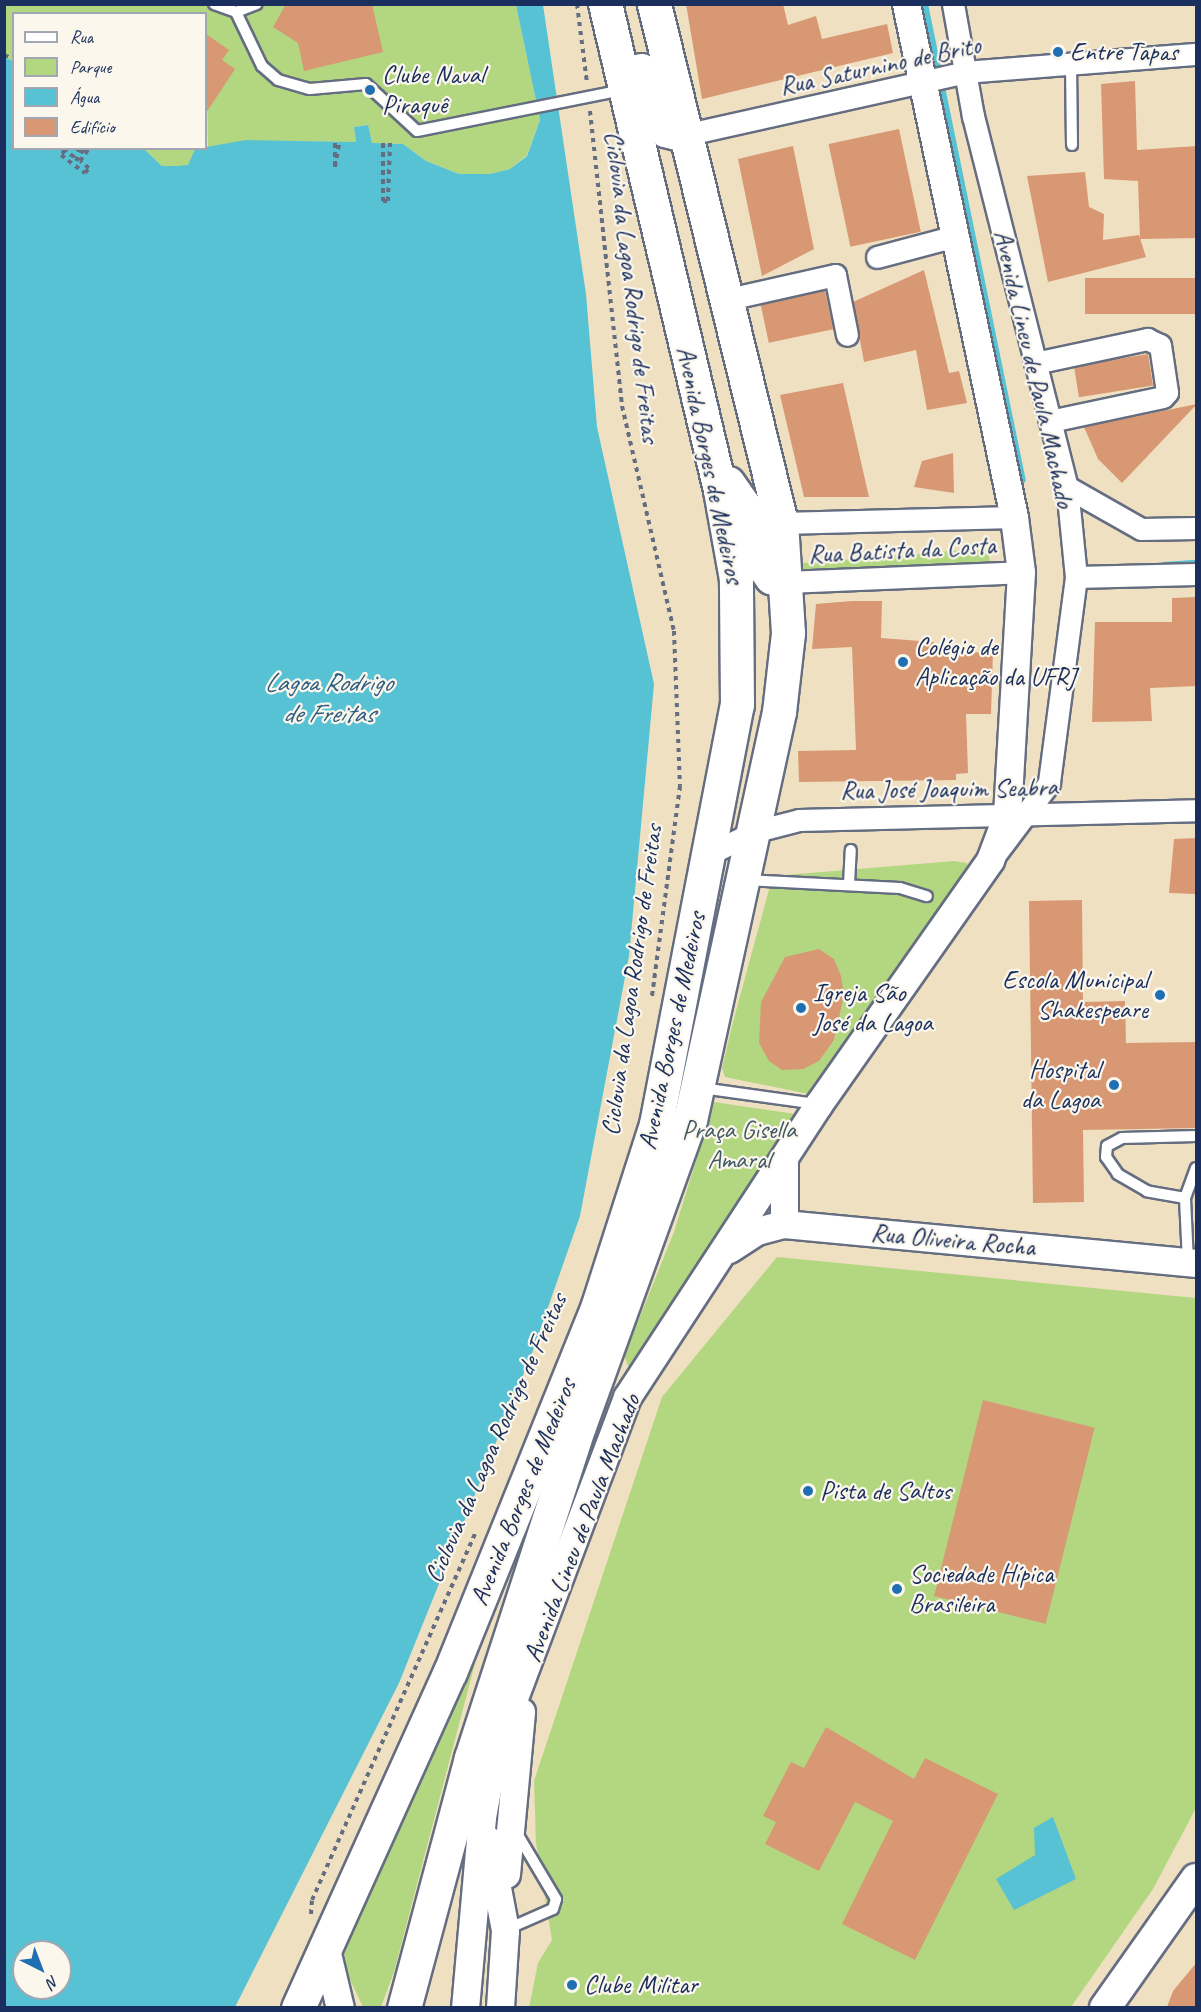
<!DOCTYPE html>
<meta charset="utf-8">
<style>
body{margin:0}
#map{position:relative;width:1201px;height:2012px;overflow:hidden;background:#efe0c1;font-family:Caveat,sans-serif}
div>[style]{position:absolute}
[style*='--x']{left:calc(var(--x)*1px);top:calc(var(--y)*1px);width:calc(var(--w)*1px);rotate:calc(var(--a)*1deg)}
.green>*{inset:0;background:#b2d780}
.water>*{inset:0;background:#57c2d3}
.stream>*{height:6px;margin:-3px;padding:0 3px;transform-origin:3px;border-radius:3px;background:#57c2d3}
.building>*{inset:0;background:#d89874;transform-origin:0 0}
.path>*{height:4px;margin-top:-2px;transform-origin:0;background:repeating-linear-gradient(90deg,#656d81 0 4.5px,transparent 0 9px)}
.roads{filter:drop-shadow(2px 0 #656d81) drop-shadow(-2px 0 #656d81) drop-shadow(0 2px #656d81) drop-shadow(0 -2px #656d81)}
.service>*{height:10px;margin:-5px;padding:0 5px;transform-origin:5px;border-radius:5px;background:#fff}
.minor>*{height:21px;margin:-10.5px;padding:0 10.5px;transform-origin:10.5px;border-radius:10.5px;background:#fff}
.tertiary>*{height:27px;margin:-13.5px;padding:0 13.5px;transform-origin:13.5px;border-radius:13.5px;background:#fff}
.secondary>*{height:30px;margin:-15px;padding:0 15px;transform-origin:15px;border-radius:15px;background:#fff}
.trunk>*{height:33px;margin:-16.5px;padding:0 16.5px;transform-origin:16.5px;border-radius:16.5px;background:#fff}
.dots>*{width:16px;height:16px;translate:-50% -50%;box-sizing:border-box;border:3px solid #fbf7ec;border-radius:50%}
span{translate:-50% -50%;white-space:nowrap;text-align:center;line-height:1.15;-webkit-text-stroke:4.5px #fbf7ec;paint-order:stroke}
.poi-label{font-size:26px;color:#1b2f5e}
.left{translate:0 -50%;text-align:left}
.right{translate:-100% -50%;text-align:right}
.street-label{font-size:26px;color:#1b2f5e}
.park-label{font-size:26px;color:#415966}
.water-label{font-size:27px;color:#2d5b81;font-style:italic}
.frame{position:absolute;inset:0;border:6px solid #1b2f5e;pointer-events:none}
.legend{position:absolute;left:12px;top:12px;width:195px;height:138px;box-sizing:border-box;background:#fbf7ec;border:2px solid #a1a7b3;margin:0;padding:8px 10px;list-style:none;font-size:18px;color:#1b2f5e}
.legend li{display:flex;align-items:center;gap:12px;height:30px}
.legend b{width:30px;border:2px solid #a1a7b3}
.north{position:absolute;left:12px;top:1940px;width:60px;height:60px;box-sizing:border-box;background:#fbf7ec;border:2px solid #a1a7b3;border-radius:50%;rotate:138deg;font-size:16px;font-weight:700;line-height:24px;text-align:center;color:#1b2f5e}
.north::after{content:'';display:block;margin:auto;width:21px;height:27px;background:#1f6fb2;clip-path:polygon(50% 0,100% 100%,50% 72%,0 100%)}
</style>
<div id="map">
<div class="green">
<div style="clip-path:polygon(4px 5px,516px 5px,540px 120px,527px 155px,510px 169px,490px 174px,459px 174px,426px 161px,403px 144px,372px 143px,367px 125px,354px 127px,356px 142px,246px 141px,208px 148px,206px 14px,14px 14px,13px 61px,5px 57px)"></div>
<div style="clip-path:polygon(144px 149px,195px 149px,188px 166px,162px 166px)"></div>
<div style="clip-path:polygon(988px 548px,991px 573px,802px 582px,803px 563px)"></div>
<div style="clip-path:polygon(954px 861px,967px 863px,970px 872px,814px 1095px,725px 1077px,722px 1068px,733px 1022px,770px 886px,786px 875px)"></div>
<div style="clip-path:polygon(714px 1102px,795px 1114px,800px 1122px,629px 1368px,624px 1356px,674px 1232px)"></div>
<div style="clip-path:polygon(777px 1257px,1196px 1298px,1196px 1808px,1153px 1889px,1071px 2007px,529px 2008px,538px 1963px,552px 1940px,536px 1843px,534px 1781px,662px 1397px)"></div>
<div style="clip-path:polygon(483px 1633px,394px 1972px,381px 2007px,363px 2007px,346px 1971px,342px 1937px)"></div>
</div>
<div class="water">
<div style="clip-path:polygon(evenodd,516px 5px,543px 5px,586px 294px,597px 427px,654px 684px,629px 956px,580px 1216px,532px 1353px,399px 1683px,235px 2007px,5px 2007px,4px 57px,13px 61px,14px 148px,144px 149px,162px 166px,178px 166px,188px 165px,195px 149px,246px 140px,356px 142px,354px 127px,368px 125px,372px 143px,403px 144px,426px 161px,459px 174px,490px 174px,510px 169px,527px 156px,540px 120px,516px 5px,24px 1952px,60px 1952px,60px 1988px,24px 1988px,24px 1952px)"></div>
<div style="clip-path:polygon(1053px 1817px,1076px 1879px,1014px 1910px,996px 1879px,1035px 1855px,1034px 1828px)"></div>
</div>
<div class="stream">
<div style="--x:925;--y:4;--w:486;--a:78.4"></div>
<div style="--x:1164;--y:565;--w:32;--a:-4"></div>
</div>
<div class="building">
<div style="clip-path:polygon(286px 4px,372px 4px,383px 52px,304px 71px,298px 43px,273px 27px)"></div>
<div style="clip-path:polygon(686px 4px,783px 4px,788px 25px,816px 16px,822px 39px,887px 24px,893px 53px,702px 99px)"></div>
<div style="clip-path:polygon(206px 34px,229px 50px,222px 60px,235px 69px,206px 113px)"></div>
<div style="clip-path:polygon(1135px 81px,1137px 150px,1197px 146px,1197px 238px,1140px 239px,1138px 181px,1104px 179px,1101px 84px)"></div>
<div style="left:899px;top:129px;width:105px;height:72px;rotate:78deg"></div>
<div style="clip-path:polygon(793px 146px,814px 249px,762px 276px,738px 159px)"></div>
<div style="clip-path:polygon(1085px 172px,1089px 207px,1104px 214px,1103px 240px,1139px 235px,1146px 257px,1048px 282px,1027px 176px)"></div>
<div style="clip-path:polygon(924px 270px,949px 373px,959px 371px,967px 403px,927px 410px,916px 350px,864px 362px,853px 302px)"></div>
<div style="left:1197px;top:278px;width:36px;height:112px;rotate:90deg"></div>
<div style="left:825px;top:290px;width:40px;height:66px;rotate:78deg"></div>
<div style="left:1148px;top:354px;width:32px;height:75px;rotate:81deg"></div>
<div style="clip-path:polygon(843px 383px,869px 497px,804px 497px,780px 395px)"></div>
<div style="clip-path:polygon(1197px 404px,1122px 483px,1098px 459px,1084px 427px)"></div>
<div style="clip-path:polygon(953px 453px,954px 493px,914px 487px,922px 461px)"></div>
<div style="clip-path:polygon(1197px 597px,1197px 686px,1150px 688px,1152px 721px,1092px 722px,1095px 622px,1172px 622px,1172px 598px)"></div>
<div style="clip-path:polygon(852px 601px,882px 601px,881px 638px,934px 642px,934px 653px,993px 652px,991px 714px,966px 714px,968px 773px,956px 774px,956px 780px,799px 782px,798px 751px,856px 750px,852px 647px,812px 649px,816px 604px)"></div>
<div style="clip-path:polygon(1197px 838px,1197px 894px,1169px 893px,1174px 839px)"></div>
<div style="clip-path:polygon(1082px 900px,1083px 1002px,1125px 1001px,1126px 1043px,1197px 1042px,1197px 1128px,1083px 1130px,1084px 1202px,1033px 1203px,1029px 901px)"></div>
<div style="clip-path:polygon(819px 949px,834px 959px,841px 976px,844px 995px,834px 1040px,819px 1061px,803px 1069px,782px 1070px,769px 1061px,759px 1043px,761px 1002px,785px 957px)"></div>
<div style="left:983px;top:1400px;width:115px;height:202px;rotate:14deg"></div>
<div style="clip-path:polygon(826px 1727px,914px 1779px,925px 1758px,998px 1794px,915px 1960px,842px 1924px,893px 1821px,855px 1802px,819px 1871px,765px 1844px,776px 1822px,763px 1816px,791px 1762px,804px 1768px)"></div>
<div style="clip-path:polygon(1197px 1962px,1197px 2007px,1167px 2007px,1173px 1991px)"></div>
</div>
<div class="path">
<div style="--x:577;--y:4;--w:80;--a:82.8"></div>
<div style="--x:4;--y:55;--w:11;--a:22"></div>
<div style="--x:590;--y:111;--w:297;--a:83.8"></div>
<div style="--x:622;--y:406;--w:231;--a:77"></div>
<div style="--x:674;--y:631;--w:155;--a:87.8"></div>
<div style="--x:680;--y:786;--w:213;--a:97.6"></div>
<div style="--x:335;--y:143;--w:24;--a:90"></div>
<div style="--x:335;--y:167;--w:23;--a:-80"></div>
<div style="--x:383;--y:143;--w:58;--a:90"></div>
<div style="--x:383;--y:201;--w:5;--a:0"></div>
<div style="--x:388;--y:201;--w:58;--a:-88"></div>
<div style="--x:80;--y:148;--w:11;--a:124"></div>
<div style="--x:74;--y:157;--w:11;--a:-142"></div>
<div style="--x:65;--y:150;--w:6;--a:129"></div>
<div style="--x:61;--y:155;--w:30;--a:37"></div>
<div style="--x:85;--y:173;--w:6;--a:-51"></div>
<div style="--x:89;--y:168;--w:11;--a:-142"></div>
<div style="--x:80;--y:161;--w:16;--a:-55"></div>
<div style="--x:76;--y:161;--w:15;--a:-58"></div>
<div style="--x:311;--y:1914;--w:14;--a:-86"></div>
<div style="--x:312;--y:1900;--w:401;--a:-66"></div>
</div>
<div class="roads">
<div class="service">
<div style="--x:214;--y:4;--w:23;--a:20"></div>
<div style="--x:236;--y:12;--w:22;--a:-21"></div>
<div style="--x:236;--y:12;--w:60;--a:64.3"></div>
<div style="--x:262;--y:66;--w:21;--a:41"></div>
<div style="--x:278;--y:80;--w:33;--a:16"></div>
<div style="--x:310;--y:89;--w:56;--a:-5.1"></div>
<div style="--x:366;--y:84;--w:69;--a:42.7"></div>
<div style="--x:417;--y:131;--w:209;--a:-11.3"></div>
<div style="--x:1071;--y:64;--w:81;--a:89.3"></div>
<div style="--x:745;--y:880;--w:155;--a:3"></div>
<div style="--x:900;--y:888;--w:28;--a:17"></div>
<div style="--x:849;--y:884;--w:34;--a:-87"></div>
<div style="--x:701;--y:1088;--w:116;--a:7.9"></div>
<div style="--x:1185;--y:1198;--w:39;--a:-170"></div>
<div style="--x:1147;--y:1191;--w:34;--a:-150"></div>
<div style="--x:1118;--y:1174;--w:21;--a:-125"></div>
<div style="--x:1106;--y:1157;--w:11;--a:-85"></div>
<div style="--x:1107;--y:1146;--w:17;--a:-28"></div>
<div style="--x:1122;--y:1138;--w:74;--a:-1.5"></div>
<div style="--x:1188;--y:1262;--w:64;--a:-92.7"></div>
<div style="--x:1185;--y:1198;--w:32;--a:-70"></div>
<div style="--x:505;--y:1930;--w:52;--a:-23.6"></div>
<div style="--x:553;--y:1909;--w:10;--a:-73"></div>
<div style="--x:556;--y:1899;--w:80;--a:-120.7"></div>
</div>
<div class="minor">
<div style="--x:953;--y:4;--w:114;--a:79.9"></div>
<div style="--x:973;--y:116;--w:383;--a:75.8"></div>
<div style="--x:1067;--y:487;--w:90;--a:84.3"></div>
<div style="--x:1076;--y:577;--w:208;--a:97.5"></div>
<div style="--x:1049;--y:783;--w:86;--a:127"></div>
<div style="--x:684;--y:135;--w:288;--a:-12.6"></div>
<div style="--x:965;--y:72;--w:232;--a:-4.5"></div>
<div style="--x:877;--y:257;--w:82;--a:-14.9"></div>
<div style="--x:724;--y:300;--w:114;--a:-12.7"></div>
<div style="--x:835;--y:275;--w:61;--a:78.7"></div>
<div style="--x:1035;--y:363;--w:115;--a:-12.1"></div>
<div style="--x:1147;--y:339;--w:14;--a:25"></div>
<div style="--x:1160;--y:345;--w:48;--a:81.5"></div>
<div style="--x:1167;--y:392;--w:6;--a:129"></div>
<div style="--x:1163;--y:397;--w:116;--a:168"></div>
<div style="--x:1067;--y:487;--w:85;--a:29.6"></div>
<div style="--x:1141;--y:529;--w:55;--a:-1"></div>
<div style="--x:781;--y:523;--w:233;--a:-1.5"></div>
<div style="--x:1076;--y:577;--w:120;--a:-1.4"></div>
<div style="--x:786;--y:582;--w:235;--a:-2.4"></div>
<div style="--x:709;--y:854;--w:52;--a:-26.1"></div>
<div style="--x:756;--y:831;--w:44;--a:-14.3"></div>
<div style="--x:799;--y:820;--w:397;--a:-1.4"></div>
</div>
<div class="tertiary">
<div style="--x:784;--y:1224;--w:64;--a:-90"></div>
<div style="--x:729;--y:1249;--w:33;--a:-33"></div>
<div style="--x:757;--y:1231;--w:28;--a:-15"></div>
<div style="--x:784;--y:1224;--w:414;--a:5.4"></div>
<div style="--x:488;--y:1840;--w:92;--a:79.3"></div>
<div style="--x:505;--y:1930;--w:78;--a:93.7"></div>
<div style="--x:506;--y:1874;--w:163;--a:-84.7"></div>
<div style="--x:326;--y:1949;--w:61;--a:76.7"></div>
<div style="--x:465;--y:2008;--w:192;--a:-84.9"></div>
<div style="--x:482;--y:1817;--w:67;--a:-79.7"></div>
<div style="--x:494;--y:1751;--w:378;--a:-69.4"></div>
<div style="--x:627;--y:1397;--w:349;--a:-56.8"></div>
<div style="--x:818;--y:1105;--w:299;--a:-54.9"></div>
<div style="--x:990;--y:860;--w:48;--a:-69.3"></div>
<div style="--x:1007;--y:815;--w:243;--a:-86.7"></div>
<div style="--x:1021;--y:572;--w:55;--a:-97.3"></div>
<div style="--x:1014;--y:517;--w:524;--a:-101.89"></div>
</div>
<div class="secondary">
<div style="--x:1105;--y:2008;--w:158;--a:-54.8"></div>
</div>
<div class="trunk">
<div style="--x:641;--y:70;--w:48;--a:74.2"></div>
<div style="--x:654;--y:116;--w:18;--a:52"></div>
<div style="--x:665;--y:130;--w:20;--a:15"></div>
<div style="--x:728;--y:483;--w:28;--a:55"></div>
<div style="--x:744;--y:506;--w:63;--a:72.4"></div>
<div style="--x:763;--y:566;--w:14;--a:54"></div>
<div style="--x:771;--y:577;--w:16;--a:18"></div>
<div style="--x:298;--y:2008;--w:369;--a:-65.7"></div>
<div style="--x:450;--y:1672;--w:396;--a:-68"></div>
<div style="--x:598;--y:1305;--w:190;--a:-72.2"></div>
<div style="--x:656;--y:1124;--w:427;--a:-79.1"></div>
<div style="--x:737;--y:705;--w:126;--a:-90.5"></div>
<div style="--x:736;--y:579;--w:90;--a:-100.2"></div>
<div style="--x:720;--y:490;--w:499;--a:-103.3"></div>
<div style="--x:404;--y:2008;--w:259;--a:-75"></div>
<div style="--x:471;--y:1758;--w:349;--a:-72"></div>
<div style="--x:579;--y:1426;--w:326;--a:-70.1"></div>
<div style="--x:690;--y:1120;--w:418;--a:-77.7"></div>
<div style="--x:779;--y:712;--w:80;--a:-83.5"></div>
<div style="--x:788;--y:633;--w:110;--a:-93.6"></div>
<div style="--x:781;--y:523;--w:534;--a:-103.75"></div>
</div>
</div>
<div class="dots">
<div style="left:1058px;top:52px;background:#1f6fb2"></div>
<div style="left:370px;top:90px;background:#1f6fb2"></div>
<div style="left:903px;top:662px;background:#1f6fb2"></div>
<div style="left:1160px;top:995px;background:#1f6fb2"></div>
<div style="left:801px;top:1008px;background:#1f6fb2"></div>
<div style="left:1114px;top:1085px;background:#1f6fb2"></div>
<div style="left:808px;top:1491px;background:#1f6fb2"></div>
<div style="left:897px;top:1589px;background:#1f6fb2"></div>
<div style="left:572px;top:1985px;background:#1f6fb2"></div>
</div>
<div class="poi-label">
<span class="left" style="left:1070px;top:52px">Entre Tapas</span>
<span class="left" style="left:382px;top:90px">Clube Naval<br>Piraquê</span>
<span class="left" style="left:915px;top:662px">Colégio de<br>Aplicação da UFRJ</span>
<span class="right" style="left:1148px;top:995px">Escola Municipal<br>Shakespeare</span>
<span class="left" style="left:813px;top:1008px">Igreja São<br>José da Lagoa</span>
<span class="right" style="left:1100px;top:1085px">Hospital<br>da Lagoa</span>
<span class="left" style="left:820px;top:1491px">Pista de Saltos</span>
<span class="left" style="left:909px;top:1589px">Sociedade Hípica<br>Brasileira</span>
<span class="left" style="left:584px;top:1985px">Clube Militar</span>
</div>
<div class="street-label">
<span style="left:880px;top:66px;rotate:-12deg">Rua Saturnino de Brito</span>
<span style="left:632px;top:287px;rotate:83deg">Ciclovia da Lagoa Rodrigo de Freitas</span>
<span style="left:1034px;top:369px;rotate:77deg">Avenida Lineu de Paula Machado</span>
<span style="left:710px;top:465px;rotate:78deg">Avenida Borges de Medeiros</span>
<span style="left:902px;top:550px;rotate:-3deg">Rua Batista da Costa</span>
<span style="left:949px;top:789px;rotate:-1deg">Rua José Joaquim Seabra</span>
<span style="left:632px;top:980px;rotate:-82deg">Ciclovia da Lagoa Rodrigo de Freitas</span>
<span style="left:672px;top:1031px;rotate:-78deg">Avenida Borges de Medeiros</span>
<span style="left:953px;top:1240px;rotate:5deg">Rua Oliveira Rocha</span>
<span style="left:496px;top:1438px;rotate:-66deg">Ciclovia da Lagoa Rodrigo de Freitas</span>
<span style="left:523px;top:1492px;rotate:-68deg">Avenida Borges de Medeiros</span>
<span style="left:582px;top:1528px;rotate:-69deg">Avenida Lineu de Paula Machado</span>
</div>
<div class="park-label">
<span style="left:739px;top:1145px">Praça Gisella<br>Amaral</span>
</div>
<div class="water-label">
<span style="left:328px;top:698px">Lagoa Rodrigo<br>de Freitas</span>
</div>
<div class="frame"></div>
<ul class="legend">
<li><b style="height:8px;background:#fff"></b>Rua</li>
<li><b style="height:16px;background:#b2d780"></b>Parque</li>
<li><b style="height:16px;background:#57c2d3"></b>Água</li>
<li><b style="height:16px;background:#d89874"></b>Edifício</li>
</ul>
<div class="north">N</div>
</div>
